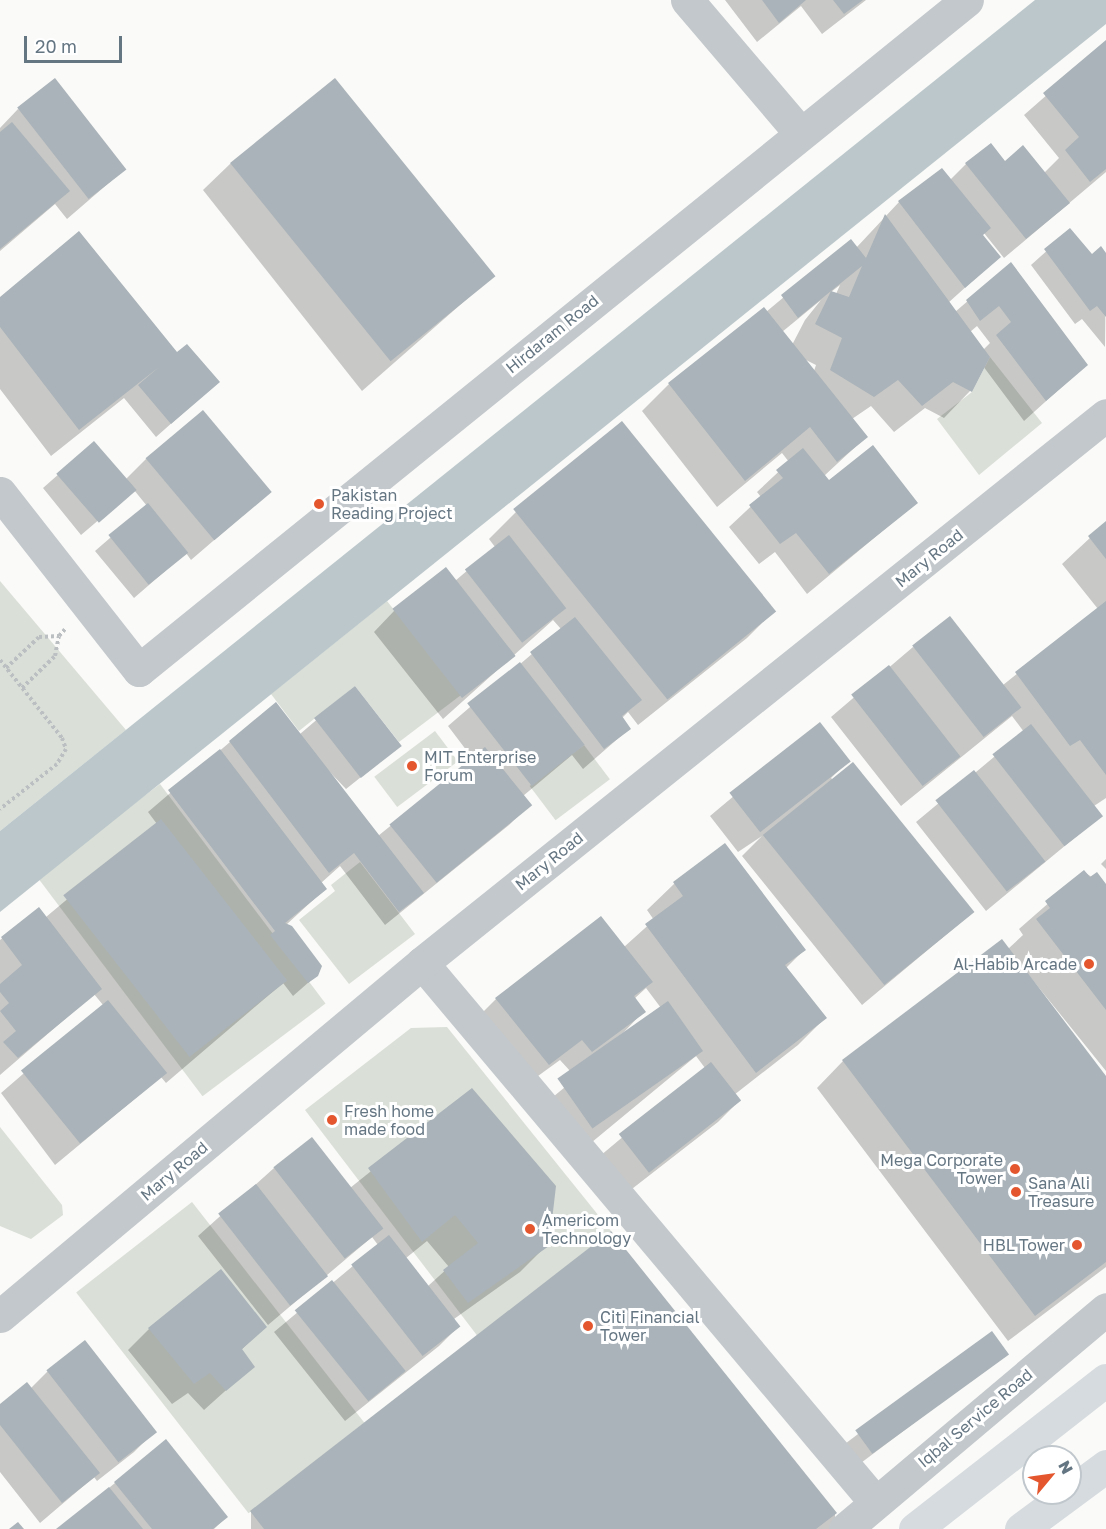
<!DOCTYPE html>
<style>
body{margin:0}
#map{position:relative;width:1106px;height:1529px;overflow:hidden;background:#fafaf8;font-family:"Golos Text",sans-serif}
div>[style]{position:absolute}
[style*='--x']{left:calc(var(--x)*1px);top:calc(var(--y)*1px);width:calc(var(--w)*1px);rotate:calc(var(--a)*1deg)}
.green>*{inset:0;background:#dadfd7;transform-origin:0 0}
.water>*{inset:0;background:#bbc7cb}
.shadow>*{inset:0;background:#0003;transform-origin:0 0}
.building>*{inset:0;background:#aab3b9;transform-origin:0 0}
.path>*{height:4px;margin-top:-2px;transform-origin:0;background:repeating-linear-gradient(90deg,#bbbfc2 0 3px,transparent 0 6px)}
.minor>*{height:33px;margin:-16.5px;padding:0 16.5px;transform-origin:16.5px;border-radius:16.5px;background:#c3c8cc}
.major>*{height:33px;margin:-16.5px;padding:0 16.5px;transform-origin:16.5px;border-radius:16.5px;background:#d6dbdf}
.dots>*{width:16px;height:16px;translate:-50% -50%;box-sizing:border-box;border:3px solid #fff;border-radius:50%}
span{translate:-50% -50%;white-space:nowrap;text-align:center;line-height:1.15;-webkit-text-stroke:6px #fff;paint-order:stroke}
.street-label{font-size:16px;color:#657683}
.poi-label{font-size:16px;color:#657683}
.left{translate:0 -50%;text-align:left}
.right{translate:-100% -50%;text-align:right}
.north{position:absolute;left:1022px;top:1445px;width:60px;height:60px;box-sizing:border-box;background:#fff;border:2px solid #c1c8cd;border-radius:50%;rotate:61deg;font-size:16px;font-weight:700;line-height:24px;text-align:center;color:#657683}
.north::after{content:'';display:block;margin:auto;width:21px;height:27px;background:#e4572e;clip-path:polygon(50% 0,100% 100%,50% 72%,0 100%)}
.scale{position:absolute;left:24px;top:36px;width:98px;height:27px;box-sizing:border-box;border:3px solid #657683;border-top:0;padding-left:8px;font-size:18px;line-height:21px;white-space:nowrap;color:#657683;-webkit-text-stroke:4px #fff;paint-order:stroke}
</style>
<div id="map">
<div class="green">
<div style="clip-path:polygon(990px 357px,1042px 423px,979px 475px,937px 419px,972px 392px)"></div>
<div style="clip-path:polygon(0 581px,126px 730px,0 831px)"></div>
<div style="clip-path:polygon(387px 601px,461px 695px,399px 742px,355px 686px,299px 731px,271px 694px)"></div>
<div style="left:435px;top:731px;width:38px;height:76px;rotate:53deg"></div>
<div style="left:584px;top:745px;width:43px;height:68px;rotate:53deg"></div>
<div style="left:160px;top:784px;width:275px;height:154px;rotate:53deg"></div>
<div style="clip-path:polygon(360px 862px,415px 934px,349px 984px,299px 920px,335px 891px,331px 885px)"></div>
<div style="clip-path:polygon(447px 1027px,611px 1231px,479px 1338px,305px 1110px,411px 1028px)"></div>
<div style="clip-path:polygon(0 1127px,62px 1205px,63px 1215px,31px 1239px,0 1226px)"></div>
<div style="left:192px;top:1202px;width:280px;height:147px;rotate:52deg"></div>
</div>
<div class="water">
<div style="clip-path:polygon(1035px 0,1106px 0,1106px 24px,0 912px,0 831px)"></div>
</div>
<div class="shadow">
<div style="clip-path:polygon(725px 0,866px 0,822px 34px,801px 6px,757px 42px)"></div>
<div style="clip-path:polygon(evenodd,1106px 43px,1106px 172px,1004px 258px,984px 233px,981px 235px,999px 257px,948px 303px,955px 312px,1011px 264px,1086px 365px,1024px 421px,983px 366px,970px 391px,944px 418px,925px 408px,894px 432px,871px 406px,852px 419px,866px 437px,824px 476px,829px 482px,916px 503px,807px 594px,775px 552px,759px 564px,729px 527px,761px 497px,757px 492px,789px 462px,782px 453px,717px 507px,642px 411px,669px 384px,766px 312px,851px 241px,856px 248px,899px 202px,942px 170px,950px 180px,966px 164px,1004px 163px,1044px 173px,1059px 158px,1024px 115px,1106px 43px,840px 285px,836px 294px,831px 292px,840px 285px,1106px 43px,821px 300px,805px 320px,792px 345px,782px 332px,821px 300px,1106px 43px,977px 326px,990px 343px,983px 350px,970px 332px,977px 326px,1106px 43px,804px 359px,816px 365px,814px 371px,804px 359px)"></div>
<div style="clip-path:polygon(335px 80px,493px 276px,362px 391px,203px 190px,230px 164px)"></div>
<div style="clip-path:polygon(18px 109px,125px 169px,67px 219px,55px 204px,0 251px,0 128px)"></div>
<div style="clip-path:polygon(1069px 231px,1092px 257px,1106px 255px,1105px 347px,1082px 319px,1075px 324px,1031px 265px)"></div>
<div style="clip-path:polygon(0 299px,175px 352px,218px 382px,156px 437px,124px 398px,51px 456px,0 389px)"></div>
<div style="clip-path:polygon(622px 424px,773px 612px,747px 638px,638px 725px,628px 712px,622px 718px,629px 729px,583px 769px,572px 755px,523px 796px,530px 804px,509px 825px,385px 925px,340px 866px,321px 883px,325px 889px,286px 925px,317px 975px,293px 996px,283px 983px,166px 1083px,161px 1077px,55px 1165px,1px 1093px,103px 1005px,94px 994px,0 1075px,0 940px,39px 909px,46px 917px,157px 824px,148px 812px,230px 742px,300px 734px,354px 688px,400px 746px,346px 789px,326px 768px,378px 836px,473px 759px,448px 726px,561px 629px,553px 620px,443px 719px,374px 632px,394px 611px,455px 581px,495px 547px,489px 539px,516px 512px)"></div>
<div style="clip-path:polygon(94px 443px,125px 480px,146px 459px,270px 492px,191px 560px,186px 553px,134px 598px,95px 551px,147px 506px,134px 490px,81px 535px,43px 488px)"></div>
<div style="clip-path:polygon(1106px 523px,1106px 798px,1094px 806px,1101px 816px,986px 911px,916px 822px,1024px 732px,1012px 716px,901px 806px,831px 717px,913px 647px,1003px 685px,1098px 609px,1062px 564px)"></div>
<div style="clip-path:polygon(820px 724px,849px 760px,831px 778px,972px 913px,862px 1005px,742px 856px,762px 836px,738px 852px,710px 816px)"></div>
<div style="clip-path:polygon(725px 845px,804px 950px,786px 968px,825px 1018px,798px 1045px,734px 1095px,739px 1101px,718px 1122px,628px 1192px,600px 1156px,705px 1068px,696px 1056px,580px 1152px,542px 1106px,661px 1008px,646px 988px,634px 999px,644px 1011px,624px 1032px,571px 1072px,560px 1060px,527px 1084px,475px 1020px,496px 999px,624px 947px,654px 920px,647px 910px,674px 884px)"></div>
<div style="clip-path:polygon(1106px 859px,1106px 869px,1101px 864px)"></div>
<div style="clip-path:polygon(1084px 872px,1106px 886px,1106px 1071px,1015px 958px,1106px 1079px,1106px 1267px,1008px 1341px,817px 1088px,843px 1061px,1008px 949px,1023px 935px,1019px 929px)"></div>
<div style="clip-path:polygon(evenodd,472px 1090px,547px 1245px,520px 1272px,454px 1319px,459px 1326px,439px 1346px,345px 1421px,274px 1332px,378px 1245px,372px 1237px,268px 1325px,198px 1236px,274px 1168px,350px 1188px,472px 1090px,427px 1241px,449px 1267px,428px 1286px,406px 1258px,427px 1241px)"></div>
<div style="clip-path:polygon(265px 1327px,241px 1350px,253px 1366px,204px 1410px,188px 1393px,172px 1404px,128px 1350px,149px 1329px)"></div>
<div style="left:992px;top:1333px;width:25px;height:188px;rotate:53deg"></div>
<div style="clip-path:polygon(48px 1371px,155px 1431px,134px 1452px,97px 1481px,94px 1477px,40px 1523px,0 1472px,0 1406px,31px 1388px)"></div>
<div style="clip-path:polygon(115px 1483px,226px 1517px,214px 1529px,58px 1529px)"></div>
<div style="left:251px;top:1512px;width:584px;height:24px"></div>
</div>
<div class="building">
<div style="clip-path:polygon(762px 0,806px 0,779px 23px)"></div>
<div style="clip-path:polygon(833px 0,863px 0,844px 14px)"></div>
<div style="clip-path:polygon(1106px 40px,1106px 169px,1090px 182px,1065px 150px,1079px 137px,1043px 93px)"></div>
<div style="left:55px;top:78px;width:116px;height:48px;rotate:52deg"></div>
<div style="left:335px;top:78px;width:255px;height:135px;rotate:51deg"></div>
<div style="clip-path:polygon(12px 122px,70px 191px,0 249px,0 132px)"></div>
<div style="clip-path:polygon(991px 143px,1005px 161px,1023px 145px,1070px 203px,1026px 239px,965px 163px)"></div>
<div style="clip-path:polygon(942px 168px,991px 228px,983px 235px,1001px 257px,965px 288px,898px 201px)"></div>
<div style="clip-path:polygon(evenodd,885px 214px,990px 357px,972px 392px,953px 382px,922px 406px,898px 380px,874px 397px,830px 370px,842px 338px,815px 324px,831px 291px,798px 318px,781px 295px,851px 239px,866px 258px,885px 214px,862px 266px,849px 297px,831px 291px,862px 266px)"></div>
<div style="clip-path:polygon(1070px 228px,1092px 254px,1101px 246px,1106px 253px,1106px 317px,1097px 306px,1090px 311px,1044px 249px)"></div>
<div style="clip-path:polygon(79px 231px,177px 352px,187px 344px,220px 382px,171px 424px,138px 385px,159px 367px,79px 430px,0 327px,0 297px)"></div>
<div style="clip-path:polygon(1011px 262px,1088px 365px,1046px 401px,996px 335px,1011px 322px,999px 306px,980px 321px,966px 300px)"></div>
<div style="clip-path:polygon(764px 307px,868px 437px,837px 462px,810px 427px,745px 481px,668px 383px)"></div>
<div style="left:203px;top:410px;width:107px;height:75px;rotate:50deg"></div>
<div style="left:622px;top:421px;width:245px;height:140px;rotate:51deg"></div>
<div style="left:94px;top:441px;width:65px;height:50px;rotate:49deg"></div>
<div style="clip-path:polygon(873px 445px,918px 503px,829px 574px,796px 533px,780px 544px,749px 505px,783px 478px,776px 470px,803px 448px,829px 480px)"></div>
<div style="left:148px;top:503px;width:64px;height:51px;rotate:51deg"></div>
<div style="clip-path:polygon(1106px 521px,1106px 559px,1088px 536px)"></div>
<div style="left:509px;top:535px;width:93px;height:56px;rotate:52deg"></div>
<div style="left:446px;top:567px;width:113px;height:68px;rotate:52deg"></div>
<div style="clip-path:polygon(1106px 601px,1106px 775px,1080px 740px,1070px 746px,1015px 672px)"></div>
<div style="left:950px;top:616px;width:116px;height:48px;rotate:52deg"></div>
<div style="clip-path:polygon(575px 617px,642px 700px,622px 716px,631px 729px,604px 749px,530px 652px)"></div>
<div style="left:520px;top:662px;width:105px;height:67px;rotate:52deg"></div>
<div style="left:889px;top:665px;width:116px;height:48px;rotate:52deg"></div>
<div style="left:355px;top:686px;width:76px;height:52px;rotate:52deg"></div>
<div style="clip-path:polygon(276px 702px,424px 893px,399px 912px,354px 853px,329px 873px,229px 741px)"></div>
<div style="left:820px;top:722px;width:50px;height:115px;rotate:52deg"></div>
<div style="left:1031px;top:724px;width:117px;height:49px;rotate:52deg"></div>
<div style="left:485px;top:747px;width:75px;height:123px;rotate:51deg"></div>
<div style="clip-path:polygon(220px 749px,327px 889px,285px 923px,292px 926px,322px 966px,318px 976px,308px 983px,270px 935px,275px 931px,168px 790px)"></div>
<div style="left:853px;top:762px;width:193px;height:116px;rotate:51deg"></div>
<div style="left:974px;top:770px;width:116px;height:49px;rotate:52deg"></div>
<div style="left:161px;top:819px;width:205px;height:124px;rotate:52deg"></div>
<div style="clip-path:polygon(725px 843px,806px 950px,785px 965px,827px 1018px,756px 1073px,645px 924px,683px 896px,673px 882px)"></div>
<div style="clip-path:polygon(1084px 870px,1090px 877px,1097px 872px,1106px 884px,1106px 1010px,1036px 919px,1050px 908px,1045px 901px)"></div>
<div style="clip-path:polygon(39px 907px,102px 989px,18px 1058px,3px 1042px,16px 1031px,0 1011px,9px 1003px,0 992px,0 984px,22px 965px,1px 937px)"></div>
<div style="clip-path:polygon(601px 916px,653px 982px,634px 996px,646px 1012px,592px 1052px,582px 1040px,549px 1065px,495px 998px)"></div>
<div style="clip-path:polygon(1002px 939px,1106px 1076px,1106px 1262px,1035px 1316px,842px 1060px)"></div>
<div style="left:108px;top:1000px;width:94px;height:112px;rotate:51deg"></div>
<div style="left:668px;top:1001px;width:61px;height:135px;rotate:55deg"></div>
<div style="left:711px;top:1062px;width:49px;height:117px;rotate:52deg"></div>
<div style="clip-path:polygon(472px 1088px,556px 1186px,549px 1246px,468px 1303px,443px 1270px,478px 1243px,455px 1215px,422px 1242px,368px 1168px)"></div>
<div style="left:312px;top:1137px;width:116px;height:49px;rotate:52deg"></div>
<div style="left:256px;top:1184px;width:117px;height:48px;rotate:52deg"></div>
<div style="clip-path:polygon(611px 1231px,837px 1513px,816px 1529px,264px 1529px,250px 1511px)"></div>
<div style="left:389px;top:1235px;width:116px;height:48px;rotate:52deg"></div>
<div style="clip-path:polygon(221px 1269px,267px 1327px,242px 1349px,255px 1367px,226px 1391px,210px 1373px,194px 1384px,148px 1328px)"></div>
<div style="left:332px;top:1280px;width:117px;height:48px;rotate:51deg"></div>
<div style="left:992px;top:1331px;width:29px;height:169px;rotate:54deg"></div>
<div style="left:85px;top:1340px;width:117px;height:49px;rotate:52deg"></div>
<div style="clip-path:polygon(27px 1382px,100px 1473px,62px 1503px,0 1425px,0 1404px)"></div>
<div style="clip-path:polygon(166px 1439px,228px 1517px,213px 1529px,152px 1529px,114px 1482px)"></div>
<div style="clip-path:polygon(109px 1487px,143px 1529px,56px 1529px)"></div>
<div style="clip-path:polygon(18px 1522px,24px 1529px,9px 1529px)"></div>
</div>
<div class="path">
<div style="--x:0;--y:660;--w:100;--a:51.5"></div>
<div style="--x:62;--y:738;--w:12;--a:70"></div>
<div style="--x:66;--y:749;--w:17;--a:121"></div>
<div style="--x:57;--y:764;--w:73;--a:141.7"></div>
<div style="--x:6;--y:668;--w:45;--a:-43.2"></div>
<div style="--x:39;--y:637;--w:20;--a:-3"></div>
<div style="--x:22;--y:688;--w:46;--a:-44.1"></div>
<div style="--x:55;--y:656;--w:20;--a:-79"></div>
<div style="--x:59;--y:636;--w:9;--a:-49"></div>
</div>
<div class="minor">
<div style="--x:687;--y:0;--w:175;--a:49.6"></div>
<div style="--x:0;--y:493;--w:225;--a:51.9"></div>
<div style="--x:139;--y:670;--w:1065;--a:-38.98"></div>
<div style="--x:422;--y:963;--w:704;--a:49.95"></div>
<div style="--x:0;--y:1316;--w:550;--a:-39.91"></div>
<div style="--x:422;--y:963;--w:876;--a:-38.7"></div>
<div style="--x:845;--y:1529;--w:341;--a:-40.1"></div>
</div>
<div class="major">
<div style="--x:915;--y:1529;--w:242;--a:-38"></div>
<div style="--x:1021;--y:1529;--w:106;--a:-36.5"></div>
</div>
<div class="dots">
<div style="left:319px;top:504px;background:#e4572e"></div>
<div style="left:412px;top:766px;background:#e4572e"></div>
<div style="left:1089px;top:964px;background:#e4572e"></div>
<div style="left:332px;top:1120px;background:#e4572e"></div>
<div style="left:1015px;top:1169px;background:#e4572e"></div>
<div style="left:1016px;top:1192px;background:#e4572e"></div>
<div style="left:530px;top:1229px;background:#e4572e"></div>
<div style="left:1077px;top:1245px;background:#e4572e"></div>
<div style="left:588px;top:1326px;background:#e4572e"></div>
</div>
<div class="street-label">
<span style="left:552px;top:334px;rotate:-39deg">Hirdaram Road</span>
<span style="left:929px;top:558px;rotate:-39deg">Mary Road</span>
<span style="left:549px;top:861px;rotate:-39deg">Mary Road</span>
<span style="left:174px;top:1171px;rotate:-40deg">Mary Road</span>
<span style="left:975px;top:1418px;rotate:-40deg">Iqbal Service Road</span>
</div>
<div class="poi-label">
<span class="left" style="left:331px;top:504px">Pakistan<br>Reading Project</span>
<span class="left" style="left:424px;top:766px">MIT Enterprise<br>Forum</span>
<span class="right" style="left:1077px;top:964px">Al-Habib Arcade</span>
<span class="left" style="left:344px;top:1120px">Fresh home<br>made food</span>
<span class="right" style="left:1003px;top:1169px">Mega Corporate<br>Tower</span>
<span class="left" style="left:1028px;top:1192px">Sana Ali<br>Treasure</span>
<span class="left" style="left:542px;top:1229px">Americom<br>Technology</span>
<span class="right" style="left:1065px;top:1245px">HBL Tower</span>
<span class="left" style="left:600px;top:1326px">Citi Financial<br>Tower</span>
</div>
<div class="north">N</div>
<div class="scale">20 m</div>
</div>
